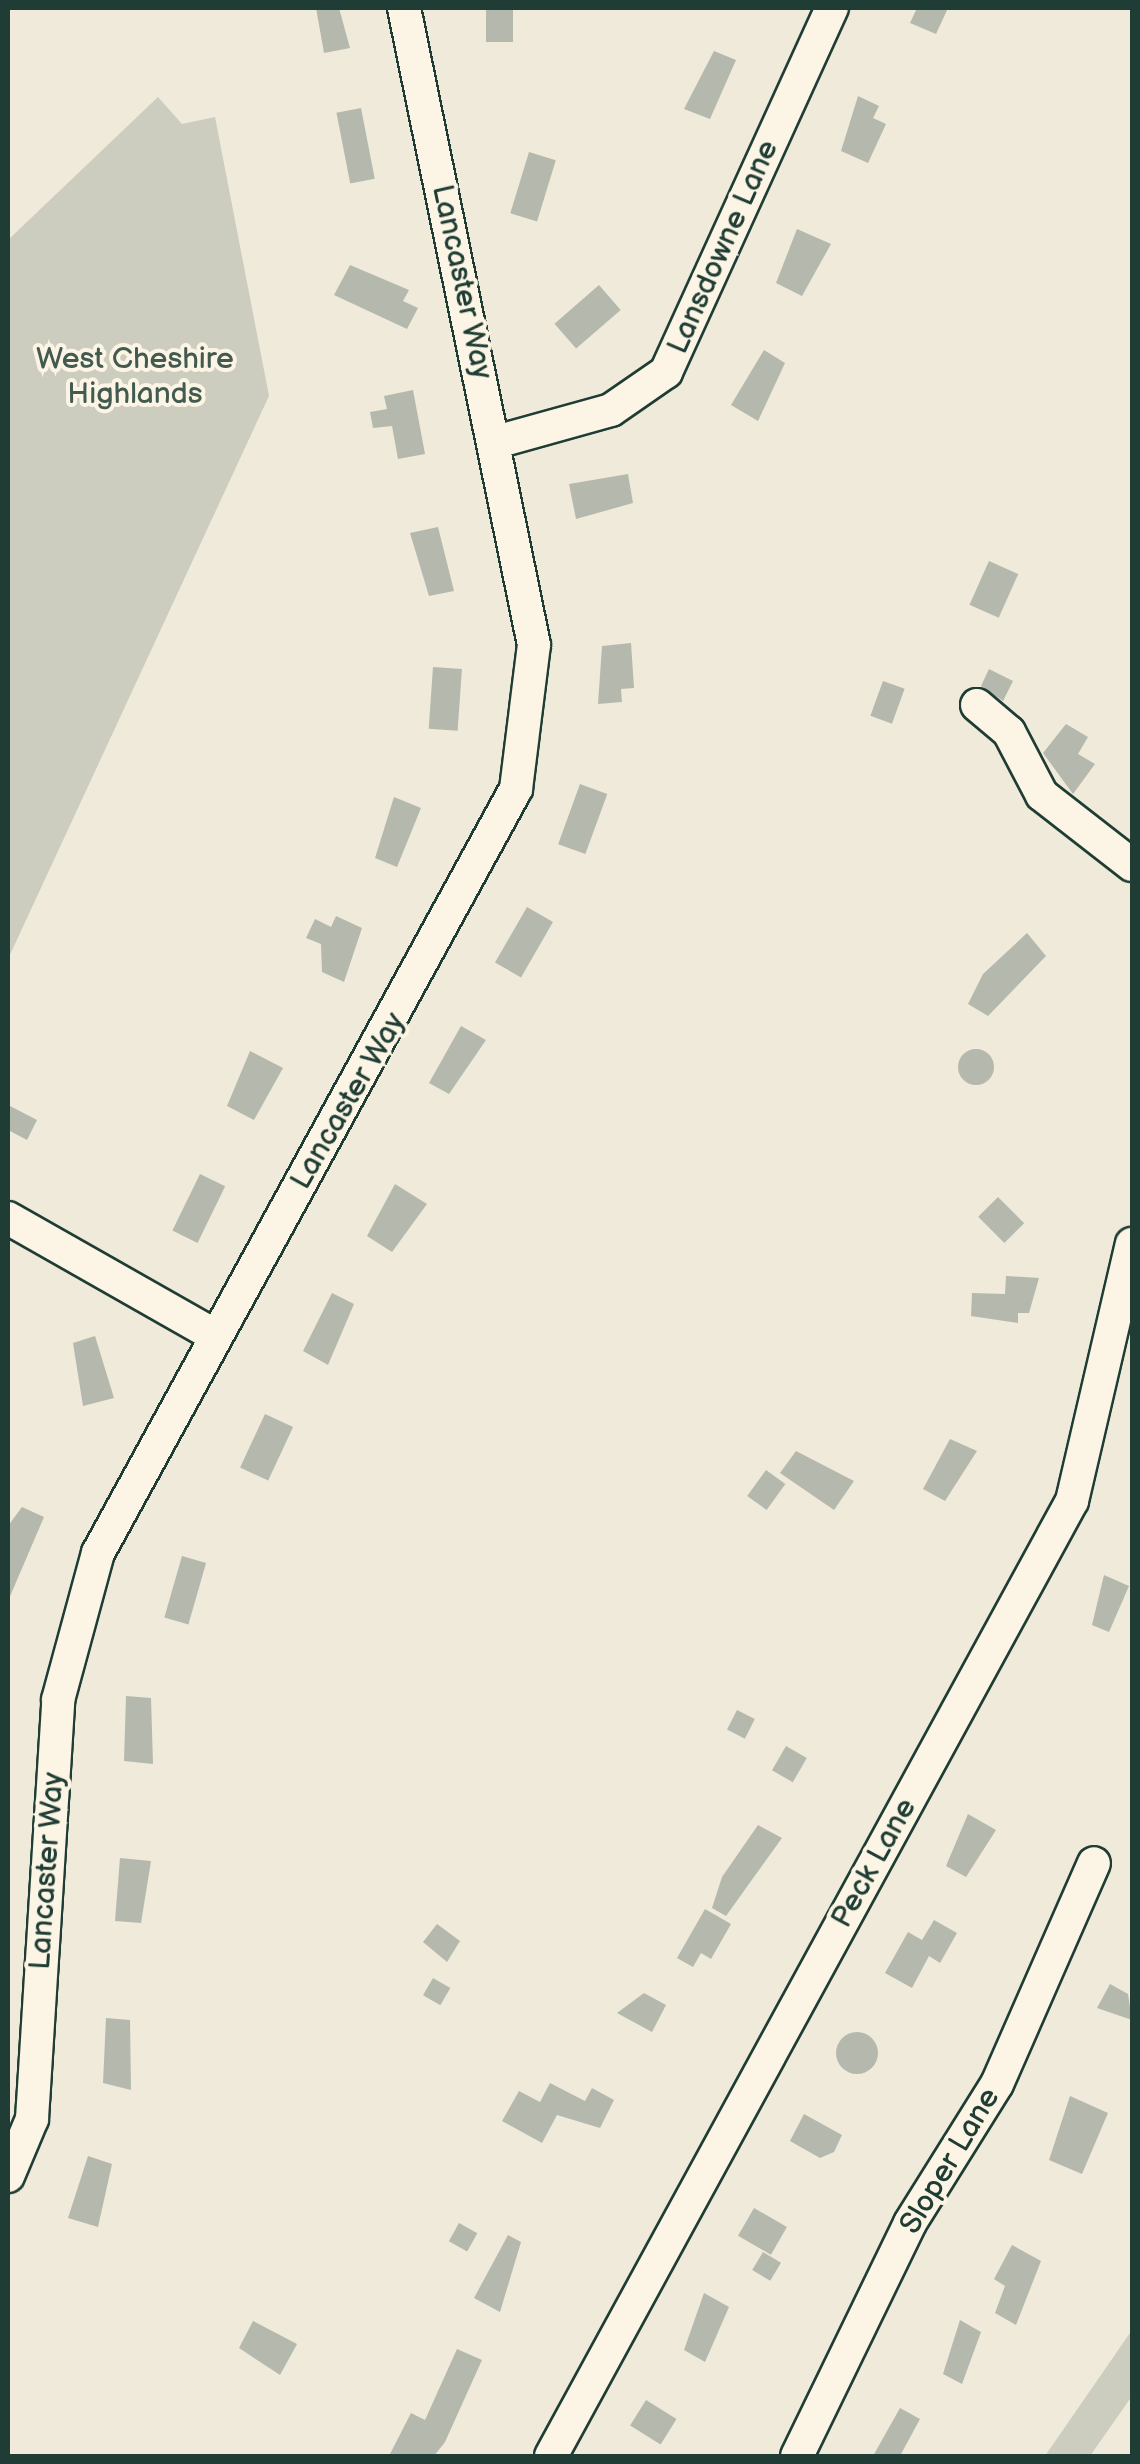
<!DOCTYPE html>
<style>
body{margin:0}
#map{position:relative;width:1140px;height:2464px;overflow:hidden;background:#efeada;font-family:"Balsamiq Sans",sans-serif}
div>[style]{position:absolute}
[style*='--x']{left:calc(var(--x)*1px);top:calc(var(--y)*1px);width:calc(var(--w)*1px);rotate:calc(var(--a)*1deg)}
.green>*{inset:0;background:#cccdbf}
.building>*{inset:0;background:#b5b9ad;transform-origin:0 0}
.round{border-radius:50%}
.roads{filter:drop-shadow(2px 0 #1f3d34) drop-shadow(-2px 0 #1f3d34) drop-shadow(0 2px #1f3d34) drop-shadow(0 -2px #1f3d34)}
.minor>*{height:32px;margin:-16px;padding:0 16px;transform-origin:16px;border-radius:16px;background:#fcf5e5}
span{translate:-50% -50%;white-space:nowrap;text-align:center;line-height:1.15;-webkit-text-stroke:8px #fcf5e5;paint-order:stroke}
.street-label{font-size:30px;color:#1f3d34}
.park-label{font-size:30px;color:#425a50}
.frame{position:absolute;inset:0;border:10px solid #1f3d34;pointer-events:none}
</style>
<div id="map">
<div class="green">
<div style="clip-path:polygon(158px 97px,182px 124px,215px 117px,269px 396px,8px 959px,8px 240px)"></div>
<div style="clip-path:polygon(1132px 2330px,1132px 2396px,1090px 2456px,1045px 2456px)"></div>
</div>
<div class="building">
<div style="clip-path:polygon(316px 8px,339px 8px,350px 48px,324px 53px)"></div>
<div style="left:486px;top:8px;width:27px;height:34px"></div>
<div style="clip-path:polygon(917px 8px,948px 8px,936px 34px,910px 23px)"></div>
<div style="clip-path:polygon(714px 51px,736px 60px,710px 119px,684px 109px)"></div>
<div style="clip-path:polygon(858px 96px,879px 106px,873px 118px,886px 124px,868px 163px,841px 151px)"></div>
<div style="left:361px;top:108px;width:72px;height:25px;rotate:79deg"></div>
<div style="left:529px;top:152px;width:28px;height:64px;rotate:17deg"></div>
<div style="clip-path:polygon(797px 229px,831px 244px,802px 296px,776px 283px)"></div>
<div style="clip-path:polygon(350px 265px,409px 290px,403px 301px,418px 308px,407px 329px,334px 295px)"></div>
<div style="left:599px;top:285px;width:33px;height:59px;rotate:49deg"></div>
<div style="clip-path:polygon(764px 350px,785px 363px,758px 421px,731px 405px)"></div>
<div style="clip-path:polygon(413px 390px,425px 454px,398px 459px,392px 426px,373px 428px,370px 412px,387px 409px,384px 396px)"></div>
<div style="clip-path:polygon(628px 474px,633px 503px,576px 519px,569px 484px)"></div>
<div style="clip-path:polygon(438px 527px,454px 591px,429px 596px,410px 533px)"></div>
<div style="left:989px;top:561px;width:32px;height:48px;rotate:24deg"></div>
<div style="clip-path:polygon(631px 643px,634px 688px,621px 689px,622px 702px,598px 704px,602px 646px)"></div>
<div style="left:433px;top:667px;width:29px;height:62px;rotate:4deg"></div>
<div style="clip-path:polygon(989px 669px,1013px 681px,1003px 701px,981px 686px)"></div>
<div style="left:883px;top:681px;width:23px;height:37px;rotate:20deg"></div>
<div style="clip-path:polygon(1066px 724px,1088px 737px,1078px 754px,1095px 764px,1073px 794px,1043px 753px)"></div>
<div style="left:580px;top:784px;width:29px;height:64px;rotate:20deg"></div>
<div style="clip-path:polygon(394px 797px,421px 808px,397px 867px,375px 858px)"></div>
<div style="left:527px;top:907px;width:30px;height:64px;rotate:30deg"></div>
<div style="clip-path:polygon(336px 916px,362px 928px,344px 982px,322px 972px,321px 944px,306px 938px,315px 919px,331px 927px)"></div>
<div style="clip-path:polygon(1027px 933px,1046px 956px,988px 1016px,968px 1004px,983px 974px)"></div>
<div style="clip-path:polygon(461px 1026px,486px 1040px,449px 1094px,429px 1083px)"></div>
<div class="round" style="left:958px;top:1049px;width:36px;height:36px"></div>
<div style="clip-path:polygon(250px 1051px,283px 1068px,254px 1120px,227px 1106px)"></div>
<div style="clip-path:polygon(8px 1105px,37px 1120px,27px 1140px,8px 1130px)"></div>
<div style="left:200px;top:1174px;width:28px;height:63px;rotate:26deg"></div>
<div style="clip-path:polygon(395px 1184px,427px 1204px,392px 1252px,367px 1236px)"></div>
<div style="left:998px;top:1197px;width:37px;height:28px;rotate:45deg"></div>
<div style="clip-path:polygon(1006px 1276px,1039px 1278px,1029px 1313px,1018px 1313px,1018px 1323px,971px 1316px,972px 1293px,1005px 1294px)"></div>
<div style="clip-path:polygon(332px 1293px,354px 1304px,328px 1365px,303px 1351px)"></div>
<div style="clip-path:polygon(95px 1336px,114px 1398px,83px 1406px,73px 1343px)"></div>
<div style="left:265px;top:1414px;width:31px;height:59px;rotate:25deg"></div>
<div style="clip-path:polygon(950px 1439px,977px 1451px,945px 1501px,923px 1489px)"></div>
<div style="clip-path:polygon(796px 1451px,854px 1481px,834px 1510px,780px 1473px)"></div>
<div style="left:766px;top:1470px;width:24px;height:32px;rotate:36deg"></div>
<div style="clip-path:polygon(22px 1507px,44px 1517px,8px 1601px,8px 1526px)"></div>
<div style="left:182px;top:1556px;width:25px;height:64px;rotate:16deg"></div>
<div style="clip-path:polygon(1104px 1575px,1129px 1586px,1109px 1632px,1092px 1625px)"></div>
<div style="clip-path:polygon(126px 1696px,151px 1698px,153px 1764px,124px 1761px)"></div>
<div style="left:737px;top:1710px;width:20px;height:22px;rotate:27deg"></div>
<div style="left:786px;top:1746px;width:24px;height:28px;rotate:30deg"></div>
<div style="clip-path:polygon(968px 1814px,996px 1830px,966px 1877px,946px 1866px)"></div>
<div style="clip-path:polygon(758px 1825px,782px 1838px,726px 1916px,712px 1908px,722px 1877px)"></div>
<div style="clip-path:polygon(120px 1858px,151px 1861px,141px 1923px,115px 1921px)"></div>
<div style="clip-path:polygon(705px 1909px,731px 1924px,711px 1959px,701px 1953px,693px 1967px,677px 1958px)"></div>
<div style="clip-path:polygon(934px 1920px,957px 1933px,940px 1963px,929px 1956px,912px 1988px,885px 1973px,908px 1932px,922px 1940px)"></div>
<div style="clip-path:polygon(437px 1924px,460px 1941px,447px 1962px,423px 1942px)"></div>
<div style="left:433px;top:1978px;width:20px;height:20px;rotate:30deg"></div>
<div style="clip-path:polygon(1110px 1984px,1128px 1994px,1132px 2020px,1097px 2008px)"></div>
<div style="clip-path:polygon(644px 1993px,666px 2005px,652px 2032px,617px 2013px)"></div>
<div style="clip-path:polygon(106px 2018px,130px 2020px,131px 2090px,103px 2083px)"></div>
<div class="round" style="left:836px;top:2032px;width:42px;height:42px"></div>
<div style="clip-path:polygon(550px 2083px,585px 2101px,592px 2088px,614px 2100px,600px 2128px,557px 2115px,542px 2143px,502px 2121px,519px 2091px,540px 2102px)"></div>
<div style="clip-path:polygon(1070px 2096px,1108px 2113px,1082px 2174px,1049px 2160px)"></div>
<div style="clip-path:polygon(804px 2114px,842px 2135px,834px 2152px,820px 2158px,790px 2141px)"></div>
<div style="clip-path:polygon(88px 2156px,112px 2164px,98px 2227px,68px 2218px)"></div>
<div style="left:754px;top:2208px;width:38px;height:32px;rotate:30deg"></div>
<div style="left:459px;top:2223px;width:21px;height:21px;rotate:29deg"></div>
<div style="clip-path:polygon(508px 2235px,521px 2242px,500px 2312px,474px 2298px)"></div>
<div style="clip-path:polygon(1012px 2245px,1041px 2261px,1016px 2325px,995px 2313px,1005px 2286px,994px 2279px)"></div>
<div style="left:763px;top:2252px;width:21px;height:21px;rotate:31deg"></div>
<div style="clip-path:polygon(704px 2293px,729px 2307px,705px 2362px,684px 2350px)"></div>
<div style="clip-path:polygon(960px 2320px,981px 2332px,962px 2384px,943px 2374px)"></div>
<div style="clip-path:polygon(253px 2321px,297px 2344px,280px 2375px,239px 2348px)"></div>
<div style="clip-path:polygon(457px 2349px,482px 2360px,445px 2442px,434px 2456px,389px 2456px,411px 2413px,425px 2420px)"></div>
<div style="left:646px;top:2400px;width:36px;height:30px;rotate:32deg"></div>
<div style="clip-path:polygon(900px 2408px,920px 2419px,900px 2456px,873px 2456px)"></div>
</div>
<div class="roads">
<div class="minor">
<div style="--x:496;--y:442;--w:119;--a:-15.5"></div>
<div style="--x:611;--y:410;--w:67;--a:-34.6"></div>
<div style="--x:666;--y:372;--w:400;--a:-65.5"></div>
<div style="--x:977;--y:705;--w:42;--a:40.2"></div>
<div style="--x:1009;--y:732;--w:71;--a:62.4"></div>
<div style="--x:1042;--y:795;--w:114;--a:37.9"></div>
<div style="--x:8;--y:1218;--w:237;--a:29.6"></div>
<div style="--x:8;--y:2176;--w:62;--a:-67.2"></div>
<div style="--x:32;--y:2119;--w:420;--a:-86.4"></div>
<div style="--x:58;--y:1700;--w:152;--a:-74.8"></div>
<div style="--x:98;--y:1553;--w:871;--a:-61.32"></div>
<div style="--x:516;--y:789;--w:145;--a:-82.9"></div>
<div style="--x:534;--y:645;--w:650;--a:-101.53"></div>
<div style="--x:551;--y:2456;--w:1088;--a:-61.39"></div>
<div style="--x:1072;--y:1501;--w:264;--a:-76.9"></div>
<div style="--x:797;--y:2456;--w:259;--a:-64.1"></div>
<div style="--x:910;--y:2223;--w:164;--a:-58"></div>
<div style="--x:997;--y:2084;--w:241;--a:-66.3"></div>
</div>
</div>
<div class="street-label">
<span style="left:723px;top:247px;rotate:-66deg">Lansdowne Lane</span>
<span style="left:462px;top:282px;rotate:78deg">Lancaster Way</span>
<span style="left:348px;top:1101px;rotate:-60deg">Lancaster Way</span>
<span style="left:874px;top:1863px;rotate:-61deg">Peck Lane</span>
<span style="left:47px;top:1871px;rotate:-86deg">Lancaster Way</span>
<span style="left:950px;top:2161px;rotate:-59deg">Sloper Lane</span>
</div>
<div class="park-label">
<span style="left:135px;top:376px">West Cheshire<br>Highlands</span>
</div>
<div class="frame"></div>
</div>
